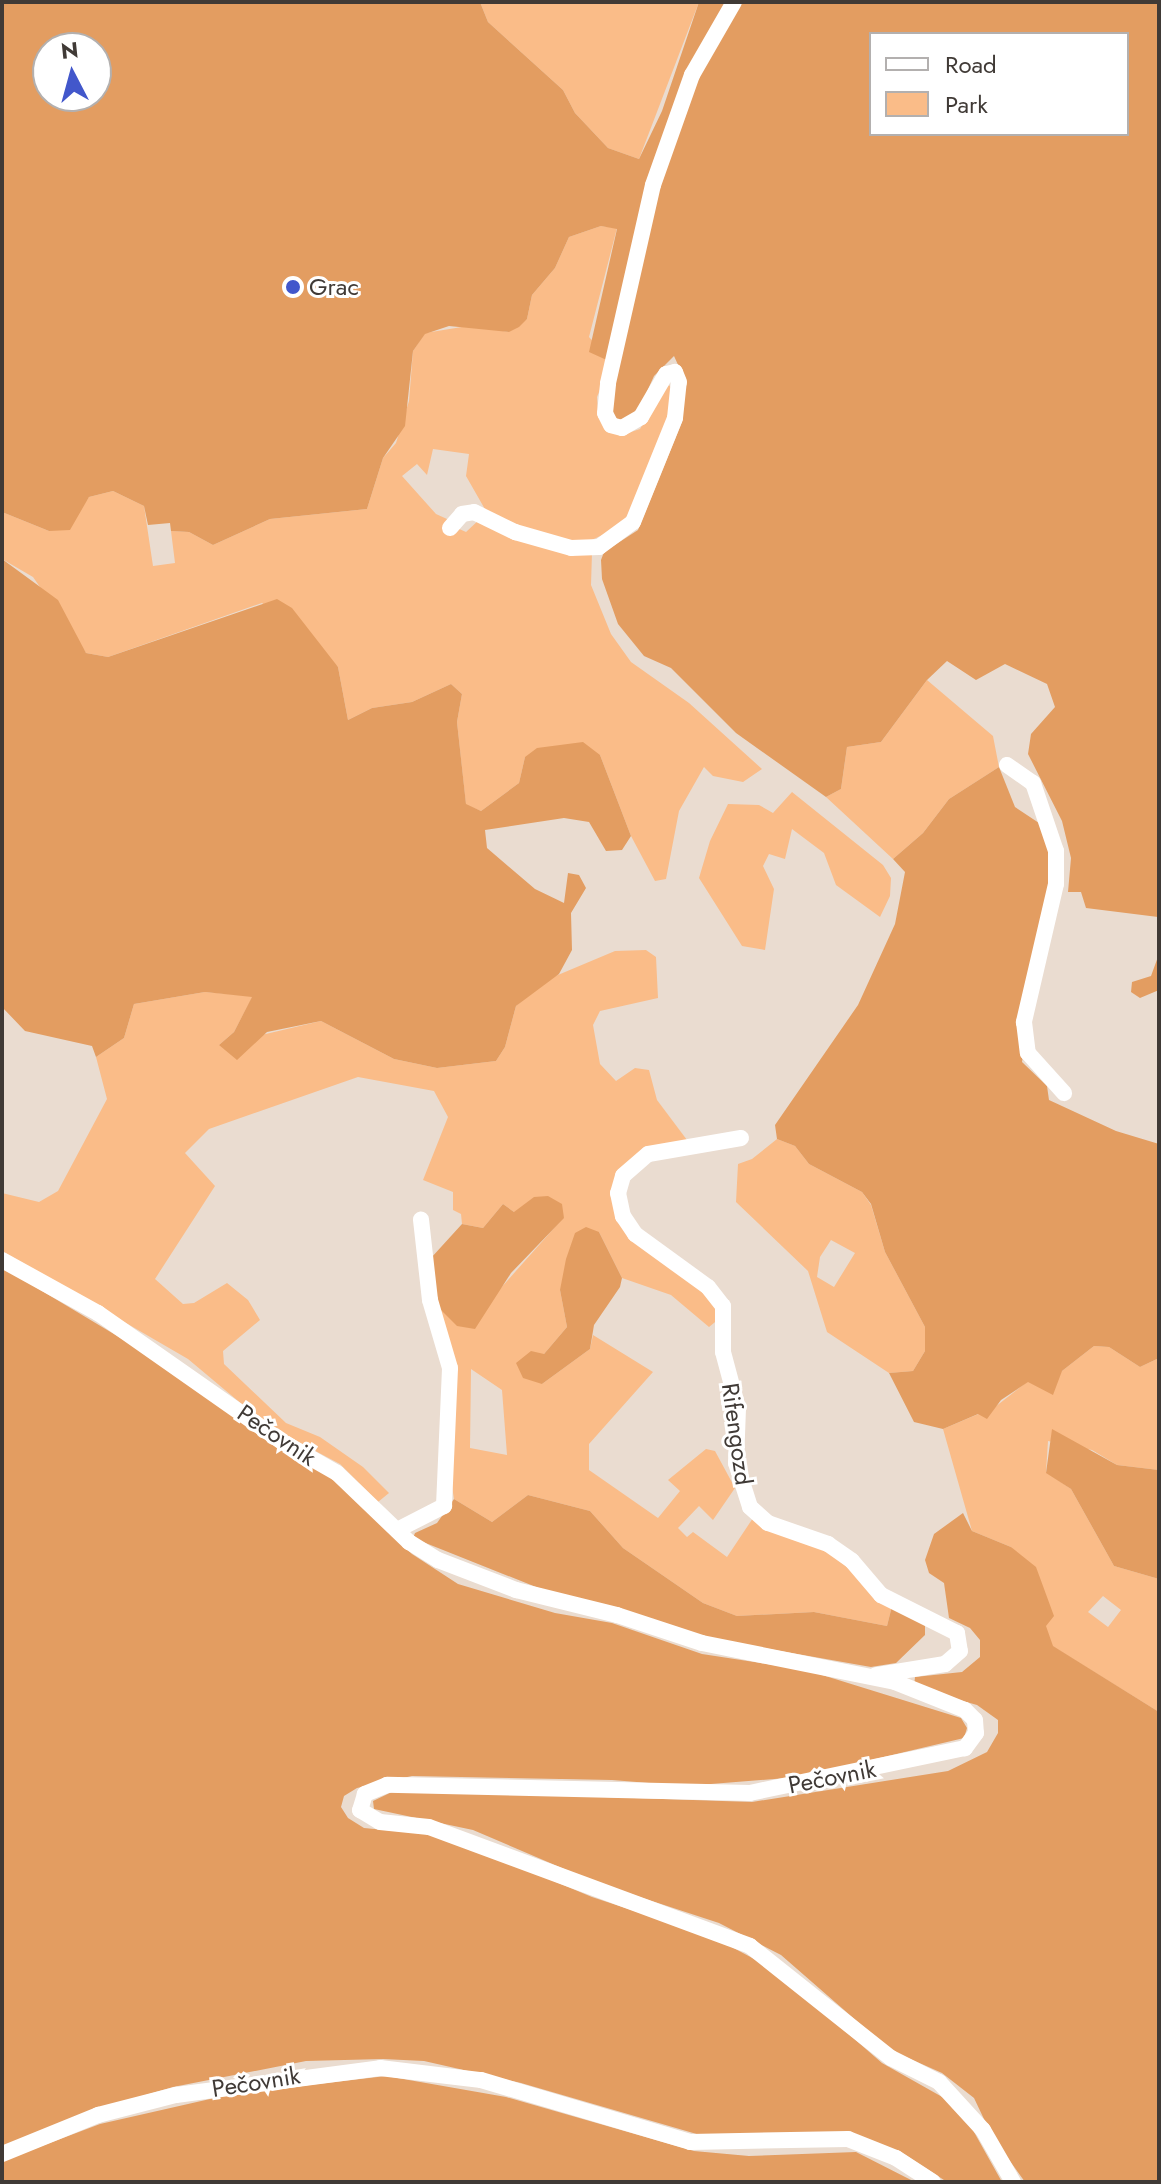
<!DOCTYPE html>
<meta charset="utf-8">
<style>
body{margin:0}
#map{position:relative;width:1161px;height:2184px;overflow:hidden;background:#eadcd0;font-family:Jost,sans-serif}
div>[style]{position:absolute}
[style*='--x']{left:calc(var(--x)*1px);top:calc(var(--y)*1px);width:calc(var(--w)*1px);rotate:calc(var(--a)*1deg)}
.green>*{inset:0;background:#fabc88}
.forest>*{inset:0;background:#e39d61}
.street>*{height:16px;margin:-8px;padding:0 8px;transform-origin:8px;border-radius:8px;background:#fff}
.dots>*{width:22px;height:22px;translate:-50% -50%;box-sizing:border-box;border:4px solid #fff;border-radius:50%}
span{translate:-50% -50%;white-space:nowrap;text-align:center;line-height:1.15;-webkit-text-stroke:6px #fff;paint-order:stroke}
.poi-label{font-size:24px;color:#403a36}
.left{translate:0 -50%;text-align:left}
.street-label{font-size:24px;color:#403a36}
.frame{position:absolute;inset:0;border:4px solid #403a36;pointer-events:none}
.legend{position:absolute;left:869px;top:32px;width:260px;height:104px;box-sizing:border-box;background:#fff;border:2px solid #b3b0af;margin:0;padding:10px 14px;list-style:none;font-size:24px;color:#403a36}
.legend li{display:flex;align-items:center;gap:16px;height:40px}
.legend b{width:40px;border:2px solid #b3b0af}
.north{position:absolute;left:32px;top:32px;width:80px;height:80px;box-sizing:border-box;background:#fff;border:2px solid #b3b0af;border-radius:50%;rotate:354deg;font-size:22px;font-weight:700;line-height:32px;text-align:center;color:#403a36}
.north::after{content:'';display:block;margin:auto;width:28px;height:36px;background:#4257cb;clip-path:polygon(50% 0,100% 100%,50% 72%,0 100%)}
</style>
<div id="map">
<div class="green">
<div style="clip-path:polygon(480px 2px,699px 2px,639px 159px,608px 148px,575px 113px,563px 90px,488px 22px)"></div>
<div style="clip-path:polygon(601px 226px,617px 228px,589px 337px,611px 362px,597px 397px,598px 417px,628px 433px,640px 429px,658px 397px,669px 385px,673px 390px,670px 413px,624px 525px,583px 544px,547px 539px,486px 511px,466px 476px,469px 454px,433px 449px,427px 475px,417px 464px,402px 476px,436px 514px,458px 524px,457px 528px,466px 532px,481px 518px,592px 553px,591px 585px,611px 634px,631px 662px,689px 703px,762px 769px,743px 782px,713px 776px,704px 767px,679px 811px,666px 879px,655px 881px,631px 836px,600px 755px,525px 757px,519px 783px,481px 811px,466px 805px,457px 722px,462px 694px,451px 684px,412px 702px,372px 708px,348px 720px,338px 667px,262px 603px,108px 657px,86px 653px,33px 577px,2px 559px,2px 512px,49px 531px,75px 517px,89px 497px,113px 491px,144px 506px,153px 566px,175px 563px,171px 531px,189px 532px,213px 545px,270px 519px,367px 509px,383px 458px,396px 443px,409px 401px,413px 351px,425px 333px,474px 325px,508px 332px,527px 319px,532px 295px,555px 268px,569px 237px)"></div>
<div style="clip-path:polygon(927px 680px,993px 736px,999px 767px,949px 799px,923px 833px,893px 859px,826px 797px,841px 789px,847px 747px,881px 742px)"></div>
<div style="clip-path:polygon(792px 792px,883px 865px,891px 878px,890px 896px,880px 917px,836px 885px,824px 853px,792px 829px,785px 859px,769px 854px,763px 866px,774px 889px,765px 950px,742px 946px,699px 878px,710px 841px,728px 804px,759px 805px,773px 813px)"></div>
<div style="clip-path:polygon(evenodd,646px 950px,656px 957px,658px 998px,600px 1011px,593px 1025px,600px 1064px,616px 1081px,635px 1068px,649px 1070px,657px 1100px,690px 1144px,634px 1160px,616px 1216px,715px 1302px,720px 1318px,709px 1327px,671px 1295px,622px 1278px,599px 1232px,560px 1290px,567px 1327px,544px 1354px,542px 1384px,590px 1349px,593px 1335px,653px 1372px,589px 1444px,589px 1470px,658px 1518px,680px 1491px,668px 1480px,706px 1449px,715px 1451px,735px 1488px,713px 1520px,699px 1506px,678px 1528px,687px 1537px,693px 1532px,727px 1557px,753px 1518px,827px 1550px,892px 1606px,887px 1626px,814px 1612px,737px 1616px,703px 1603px,623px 1548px,590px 1511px,528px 1495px,492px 1522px,454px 1499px,447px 1456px,439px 1308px,499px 1290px,564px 1217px,514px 1212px,503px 1204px,483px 1228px,462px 1224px,461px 1214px,453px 1210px,453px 1192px,423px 1180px,448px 1117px,434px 1091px,358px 1077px,209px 1129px,185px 1153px,215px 1186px,155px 1279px,183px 1304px,194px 1303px,227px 1283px,248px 1300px,260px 1320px,223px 1351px,224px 1364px,286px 1423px,320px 1437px,363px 1467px,389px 1493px,378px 1502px,340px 1464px,268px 1426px,188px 1359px,2px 1251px,2px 1193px,39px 1202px,58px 1191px,107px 1099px,96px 1057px,124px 1038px,134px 1004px,205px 992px,253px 996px,234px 1032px,219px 1045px,321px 1021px,394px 1059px,437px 1068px,496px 1061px,505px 1047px,516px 1006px,546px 980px,615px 951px,646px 950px,471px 1369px,502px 1390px,507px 1455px,470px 1448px,471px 1369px)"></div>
<div style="clip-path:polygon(evenodd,777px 1139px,795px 1146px,809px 1164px,862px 1192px,871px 1205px,885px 1252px,925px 1327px,925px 1351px,913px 1371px,889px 1373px,827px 1332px,808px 1271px,736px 1202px,738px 1164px,752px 1159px,777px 1139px,831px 1240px,855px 1253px,834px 1287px,817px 1277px,820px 1257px,831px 1240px)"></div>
<div style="clip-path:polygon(evenodd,1094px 1346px,1109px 1347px,1140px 1367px,1159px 1358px,1159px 1470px,1117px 1465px,1092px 1450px,1048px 1441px,1046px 1472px,1071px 1489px,1114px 1566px,1159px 1579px,1159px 1712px,1052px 1646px,1011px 1547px,972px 1531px,943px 1429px,995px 1407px,1028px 1381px,1062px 1371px,1094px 1346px,1103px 1596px,1121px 1610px,1108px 1627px,1088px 1612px,1103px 1596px)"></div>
</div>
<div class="forest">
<div style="clip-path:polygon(evenodd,2px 2px,480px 2px,488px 22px,563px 90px,575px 113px,608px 148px,639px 159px,662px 111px,699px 2px,727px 2px,691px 65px,611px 362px,589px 352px,617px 229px,601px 226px,569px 237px,555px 268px,532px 295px,527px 319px,519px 327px,509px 332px,449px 326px,425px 334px,413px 351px,405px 426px,383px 458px,367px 509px,270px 519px,213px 545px,189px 532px,171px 531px,170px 523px,148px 525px,144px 506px,113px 491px,89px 497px,70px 530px,49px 531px,2px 512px,2px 2px,48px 48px,96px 48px,96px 96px,48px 96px,48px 48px)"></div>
<div style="clip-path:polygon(evenodd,738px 2px,1159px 2px,1159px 946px,1158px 917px,1086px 908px,1081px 892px,1068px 892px,1071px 858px,1062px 821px,1028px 754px,1031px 734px,1055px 707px,1047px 684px,1005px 664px,976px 680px,947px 661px,927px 680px,881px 742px,847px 747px,841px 789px,826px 797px,736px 733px,671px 668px,644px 656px,618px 624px,602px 579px,601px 560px,604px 552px,638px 530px,682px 422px,684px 378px,674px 356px,654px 376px,635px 418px,622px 423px,612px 415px,614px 387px,656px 193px,697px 74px,738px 2px,871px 34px,1127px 34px,1127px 134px,871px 134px,871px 34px)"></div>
<div style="clip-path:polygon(2px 559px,58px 600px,86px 653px,108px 657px,277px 599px,292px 608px,338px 667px,348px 720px,372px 708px,412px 702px,451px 684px,462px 694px,457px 722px,466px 804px,481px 811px,519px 783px,525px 757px,537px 748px,583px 742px,600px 755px,631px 836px,622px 850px,606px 851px,589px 822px,564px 818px,485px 830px,487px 848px,535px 889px,564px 903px,568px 873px,579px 875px,586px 888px,571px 913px,572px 950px,559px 974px,516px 1006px,505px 1047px,496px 1061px,437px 1068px,394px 1059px,321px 1021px,267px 1032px,237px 1060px,219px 1045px,234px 1032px,252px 997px,205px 992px,134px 1004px,124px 1038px,96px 1057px,92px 1046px,25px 1031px,2px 1007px)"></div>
<div style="clip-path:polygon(999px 767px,1015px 807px,1039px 823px,1055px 850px,1022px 1062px,1047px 1086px,1049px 1100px,1116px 1131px,1159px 1144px,1159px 1358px,1140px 1367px,1109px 1347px,1094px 1346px,1062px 1371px,1053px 1395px,1028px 1382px,1001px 1400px,987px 1419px,978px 1414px,943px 1429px,914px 1422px,889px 1373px,913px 1371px,925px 1351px,925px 1327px,885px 1252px,871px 1204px,862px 1192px,809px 1164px,795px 1146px,777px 1139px,775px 1125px,858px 1005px,895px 924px,905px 872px,893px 859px,923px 833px,949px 799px)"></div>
<div style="clip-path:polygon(1159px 954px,1159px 990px,1140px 998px,1131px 992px,1132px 982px,1151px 976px)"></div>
<div style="clip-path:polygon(548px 1196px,562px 1204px,564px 1218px,511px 1273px,475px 1329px,457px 1326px,439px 1308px,431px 1258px,462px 1224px,483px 1228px,503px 1204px,514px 1212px,534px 1197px)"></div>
<div style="clip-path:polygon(586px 1227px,599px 1232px,622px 1278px,620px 1287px,594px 1325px,590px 1349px,542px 1384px,523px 1378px,516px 1363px,531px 1351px,544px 1354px,567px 1327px,560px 1290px,566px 1259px,575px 1233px)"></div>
<div style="clip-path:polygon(2px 1267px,179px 1373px,328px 1473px,412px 1554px,458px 1584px,555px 1613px,612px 1623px,702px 1654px,806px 1670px,961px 1718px,967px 1728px,964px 1738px,799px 1777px,686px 1786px,612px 1780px,412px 1776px,357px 1788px,344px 1796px,341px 1807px,348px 1818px,364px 1828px,437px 1835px,467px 1845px,592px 1897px,713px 1937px,775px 1970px,882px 2063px,960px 2107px,1002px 2182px,947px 2182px,904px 2154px,855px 2135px,700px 2135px,521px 2083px,424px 2061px,383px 2059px,306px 2061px,173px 2087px,115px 2104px,2px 2149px)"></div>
<div style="clip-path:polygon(1052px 1429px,1117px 1465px,1159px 1470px,1159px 1579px,1114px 1566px,1071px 1489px,1046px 1473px)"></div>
<div style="clip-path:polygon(528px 1495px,590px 1511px,623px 1548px,703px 1603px,737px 1616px,814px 1612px,887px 1626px,892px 1606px,925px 1623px,925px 1635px,896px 1663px,871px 1667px,706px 1638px,556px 1595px,413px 1538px,415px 1533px,437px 1523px,454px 1499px,492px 1522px)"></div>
<div style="clip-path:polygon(963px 1513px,972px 1531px,1011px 1547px,1036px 1567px,1054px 1616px,1046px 1626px,1053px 1646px,1159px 1712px,1159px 2182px,1025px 2182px,992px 2136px,974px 2098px,942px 2073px,890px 2050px,781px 1955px,719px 1923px,597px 1883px,473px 1830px,374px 1809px,373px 1801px,396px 1790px,752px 1802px,948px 1771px,987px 1752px,998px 1733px,998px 1720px,977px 1705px,914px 1687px,915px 1677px,962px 1672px,980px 1657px,980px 1640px,970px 1628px,949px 1618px,944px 1583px,929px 1573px,925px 1560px,934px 1534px)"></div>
<div style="clip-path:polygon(386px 2076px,506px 2097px,694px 2151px,749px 2156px,856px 2152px,915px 2182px,2px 2182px,2px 2161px,100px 2124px,232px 2094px)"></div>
</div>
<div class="street">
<div style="--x:450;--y:528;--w:18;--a:-49"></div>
<div style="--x:462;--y:514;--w:12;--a:-9"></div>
<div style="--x:474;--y:512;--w:46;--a:26"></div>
<div style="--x:515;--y:532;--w:58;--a:15.9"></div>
<div style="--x:571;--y:548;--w:28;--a:-2"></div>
<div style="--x:599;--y:547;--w:42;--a:-36.3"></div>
<div style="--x:633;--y:522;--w:112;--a:-68"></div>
<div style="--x:675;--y:418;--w:36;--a:-84"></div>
<div style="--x:679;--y:382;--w:11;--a:-112"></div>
<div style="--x:675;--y:372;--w:9;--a:167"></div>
<div style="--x:666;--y:374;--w:50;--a:120.2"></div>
<div style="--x:641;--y:417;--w:22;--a:150"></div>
<div style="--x:622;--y:428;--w:11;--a:-165"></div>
<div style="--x:611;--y:425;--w:13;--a:-117"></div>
<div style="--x:605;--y:413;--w:30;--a:-84"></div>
<div style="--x:608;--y:383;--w:203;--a:-77.2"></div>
<div style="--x:653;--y:185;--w:117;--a:-70.5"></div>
<div style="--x:692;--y:75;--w:84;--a:-60.1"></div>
<div style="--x:1007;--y:765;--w:32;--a:35"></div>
<div style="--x:1033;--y:783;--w:72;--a:71.3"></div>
<div style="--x:1056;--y:851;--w:33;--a:90"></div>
<div style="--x:1056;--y:884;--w:142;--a:103.1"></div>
<div style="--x:1024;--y:1022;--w:31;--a:83"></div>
<div style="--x:1028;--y:1053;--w:54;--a:48"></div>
<div style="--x:741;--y:1138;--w:94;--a:170.2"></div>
<div style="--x:648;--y:1154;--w:33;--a:139"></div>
<div style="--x:623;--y:1176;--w:18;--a:106"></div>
<div style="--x:618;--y:1193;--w:24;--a:78"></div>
<div style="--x:623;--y:1216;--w:22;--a:56"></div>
<div style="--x:635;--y:1234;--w:90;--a:36"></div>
<div style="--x:708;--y:1287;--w:24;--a:52"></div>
<div style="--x:723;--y:1306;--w:46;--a:90"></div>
<div style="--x:723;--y:1352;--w:58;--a:75"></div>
<div style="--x:738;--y:1408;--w:55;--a:92.1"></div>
<div style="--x:736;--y:1463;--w:46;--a:72.3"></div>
<div style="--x:750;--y:1507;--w:24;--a:42"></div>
<div style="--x:768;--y:1523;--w:64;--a:19.3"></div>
<div style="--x:828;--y:1544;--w:29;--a:35"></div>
<div style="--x:852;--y:1561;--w:45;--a:49.5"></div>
<div style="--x:881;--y:1595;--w:85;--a:26.6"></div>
<div style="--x:957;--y:1633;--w:18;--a:81"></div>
<div style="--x:960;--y:1651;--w:20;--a:139"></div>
<div style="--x:945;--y:1664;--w:70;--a:170.9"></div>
<div style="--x:2;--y:1260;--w:110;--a:28.9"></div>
<div style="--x:98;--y:1313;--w:223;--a:35"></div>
<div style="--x:281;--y:1441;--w:64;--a:29.7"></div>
<div style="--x:337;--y:1473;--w:100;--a:43.8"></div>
<div style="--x:409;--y:1542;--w:34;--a:32"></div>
<div style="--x:438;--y:1560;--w:84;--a:21"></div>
<div style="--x:516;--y:1590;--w:104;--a:13.9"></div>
<div style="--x:617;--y:1615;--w:89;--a:18.2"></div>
<div style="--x:702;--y:1643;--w:197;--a:11.4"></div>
<div style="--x:895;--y:1682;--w:75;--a:21.8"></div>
<div style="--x:965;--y:1710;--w:14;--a:45"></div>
<div style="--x:975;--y:1720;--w:13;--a:86"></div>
<div style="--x:976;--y:1733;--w:19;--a:126"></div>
<div style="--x:965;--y:1748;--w:220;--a:168.2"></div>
<div style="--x:750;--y:1793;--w:363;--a:-178.7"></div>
<div style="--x:387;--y:1785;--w:24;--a:158"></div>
<div style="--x:365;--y:1794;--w:17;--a:107"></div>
<div style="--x:360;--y:1810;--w:23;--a:31"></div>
<div style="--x:380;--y:1822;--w:49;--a:5.8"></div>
<div style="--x:429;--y:1827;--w:342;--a:20.3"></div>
<div style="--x:750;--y:1946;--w:180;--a:38.5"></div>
<div style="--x:891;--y:2058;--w:54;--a:26.6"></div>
<div style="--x:939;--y:2082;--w:65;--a:47.5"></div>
<div style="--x:983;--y:2130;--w:60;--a:60"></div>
<div style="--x:397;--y:1530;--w:53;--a:-27.1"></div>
<div style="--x:444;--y:1506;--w:138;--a:-87.5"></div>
<div style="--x:450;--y:1368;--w:71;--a:-106.4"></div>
<div style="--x:430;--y:1300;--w:81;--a:-96.4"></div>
<div style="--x:2;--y:2154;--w:104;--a:-22.1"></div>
<div style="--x:98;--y:2115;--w:81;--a:-14.4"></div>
<div style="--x:176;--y:2095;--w:206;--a:-7.5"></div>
<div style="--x:380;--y:2068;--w:102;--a:6.8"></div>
<div style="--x:481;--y:2080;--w:218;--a:16.5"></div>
<div style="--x:690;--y:2142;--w:158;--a:-1.1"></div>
<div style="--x:848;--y:2139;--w:52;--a:21.6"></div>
<div style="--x:896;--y:2158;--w:44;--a:33"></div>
</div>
<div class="dots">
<div style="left:293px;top:287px;background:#4257cb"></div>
</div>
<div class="poi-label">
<span class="left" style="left:309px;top:287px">Grac</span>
</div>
<div class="street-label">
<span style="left:737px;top:1434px;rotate:82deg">Rifengozd</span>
<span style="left:277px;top:1435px;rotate:34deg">Pečovnik</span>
<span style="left:832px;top:1777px;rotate:-11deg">Pečovnik</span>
<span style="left:256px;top:2082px;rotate:-9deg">Pečovnik</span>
</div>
<div class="frame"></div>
<ul class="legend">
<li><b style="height:10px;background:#fff"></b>Road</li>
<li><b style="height:22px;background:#fabc88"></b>Park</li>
</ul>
<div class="north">N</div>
</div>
